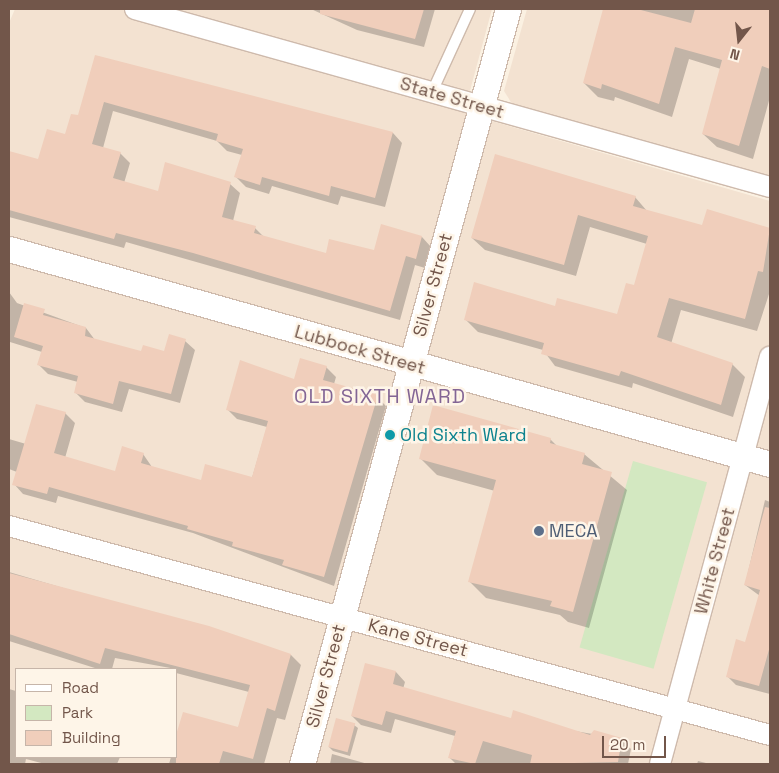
<!DOCTYPE html>
<style>
body{margin:0}
#map{position:relative;width:779px;height:773px;overflow:hidden;background:#fbf1e2;font-family:"Space Grotesk",sans-serif}
div>[style]{position:absolute}
[style*='--x']{left:calc(var(--x)*1px);top:calc(var(--y)*1px);width:calc(var(--w)*1px);rotate:calc(var(--a)*1deg)}
.residential>*{inset:0;background:#f3e2d1}
.green>*{inset:0;background:#d3e8c1;transform-origin:0 0}
.shadow>*{inset:0;background:#0003}
.building>*{inset:0;background:#f0cebb;transform-origin:0 0}
.roads{filter:drop-shadow(1px 0 #cebaac) drop-shadow(-1px 0 #cebaac) drop-shadow(0 1px #cebaac) drop-shadow(0 -1px #cebaac)}
.service>*{height:10px;margin:-5px;padding:0 5px;transform-origin:5px;border-radius:5px;background:#fff}
.minor>*{height:20px;margin:-10px;padding:0 10px;transform-origin:10px;border-radius:10px;background:#fff}
.tertiary>*{height:25px;margin:-12.5px;padding:0 12.5px;transform-origin:12.5px;border-radius:12.5px;background:#fff}
.dots>*{width:14px;height:14px;translate:-50% -50%;box-sizing:border-box;border:2px solid #fef5e8;border-radius:50%}
span{translate:-50% -50%;white-space:nowrap;text-align:center;line-height:1.15;-webkit-text-stroke:5px #fef5e8;paint-order:stroke}
.street-label{font-size:18px;color:#72564a}
.culture-label{font-size:18px;color:#0d838f}
.left{translate:0 -50%;text-align:left}
.service-label{font-size:18px;color:#4e5e75}
.quarter-label{font-size:20px;color:#836595;letter-spacing:1px}
.frame{position:absolute;inset:0;border:10px solid #72564a;pointer-events:none}
.legend{position:absolute;left:15px;top:668px;width:162px;height:90px;box-sizing:border-box;background:#fef5e8;border:1px solid #c6b5a9;margin:0;padding:6px 9px;list-style:none;font-size:15px;color:#72564a}
.legend li{display:flex;align-items:center;gap:10px;height:25px}
.legend b{width:25px;border:1px solid #c6b5a9}
.north{position:absolute;left:714px;top:15px;width:50px;height:50px;-webkit-text-stroke:4px #fef5e8;paint-order:stroke;rotate:196deg;font-size:14px;font-weight:700;line-height:20px;text-align:center;color:#72564a}
.north::after{content:'';display:block;margin:auto;width:18px;height:22px;background:#72564a;clip-path:polygon(50% 0,100% 100%,50% 72%,0 100%)}
.scale{position:absolute;left:602px;top:736px;width:64px;height:22px;box-sizing:border-box;border:2px solid #72564a;border-top:0;padding-left:6px;font-size:15px;line-height:18px;white-space:nowrap;color:#72564a;-webkit-text-stroke:4px #fef5e8;paint-order:stroke}
</style>
<div id="map">
<div class="residential">
<div style="clip-path:polygon(evenodd,15px 9px,492px 9px,464px 113px,770px 201px,770px 764px,9px 764px,9px 23px,15px 9px,16px 669px,176px 669px,176px 757px,16px 757px,16px 669px)"></div>
<div style="clip-path:polygon(527px 9px,770px 9px,770px 181px,514px 107px,504px 91px)"></div>
</div>
<div class="green">
<div style="left:633px;top:461px;width:77px;height:194px;rotate:16deg"></div>
</div>
<div class="shadow">
<div style="clip-path:polygon(311px 9px,435px 9px,424px 47px,357px 30px)"></div>
<div style="clip-path:polygon(604px 9px,770px 9px,770px 97px,753px 159px,717px 147px,703px 134px,721px 69px,689px 59px,672px 117px,615px 97px,614px 101px,598px 97px,584px 83px)"></div>
<div style="clip-path:polygon(96px 56px,393px 133px,402px 143px,385px 207px,341px 196px,338px 205px,272px 186px,269px 194px,246px 187px,236px 177px,242px 155px,227px 151px,217px 141px,113px 111px,103px 148px,120px 153px,130px 163px,124px 183px,158px 193px,230px 184px,240px 193px,233px 221px,255px 228px,265px 238px,327px 254px,375px 251px,422px 237px,431px 247px,425px 268px,415px 265px,400px 320px,126px 242px,124px 248px,9px 217px,9px 152px,39px 161px,65px 136px,79px 117px)"></div>
<div style="clip-path:polygon(635px 197px,647px 211px,703px 227px,708px 210px,770px 230px,770px 291px,757px 331px,681px 310px,671px 344px,732px 364px,745px 377px,733px 417px,633px 383px,632px 388px,555px 366px,543px 350px,478px 332px,465px 319px,556px 307px,618px 316px,635px 287px,647px 244px,590px 227px,576px 276px,485px 250px,472px 238px)"></div>
<div style="clip-path:polygon(9px 292px,17px 303px,86px 328px,95px 340px,142px 353px,165px 352px,185px 341px,195px 350px,180px 403px,129px 389px,122px 412px,85px 402px,75px 392px,78px 382px,48px 374px,39px 365px,42px 352px,10px 342px,9px 347px)"></div>
<div style="clip-path:polygon(326px 367px,336px 377px,334px 384px,377px 397px,386px 406px,334px 586px,193px 533px,58px 496px,56px 503px,23px 494px,14px 484px,17px 472px,9px 469px,9px 439px,26px 444px,65px 413px,75px 423px,65px 458px,116px 472px,143px 454px,152px 467px,202px 482px,252px 478px,267px 427px,237px 419px,227px 409px)"></div>
<div style="clip-path:polygon(550px 439px,558px 447px,584px 454px,627px 490px,589px 628px,568px 622px,560px 615px,486px 598px,470px 582px,495px 491px,437px 475px,420px 458px)"></div>
<div style="clip-path:polygon(765px 500px,770px 502px,770px 694px,736px 685px,727px 676px,746px 643px,760px 596px,745px 585px)"></div>
<div style="clip-path:polygon(9px 572px,291px 655px,301px 665px,285px 720px,277px 718px,264px 764px,169px 764px,171px 757px,238px 729px,249px 692px,176px 673px,176px 669px,115px 658px,112px 669px,98px 669px,9px 641px)"></div>
<div style="clip-path:polygon(366px 664px,396px 672px,405px 682px,403px 689px,512px 720px,621px 739px,631px 749px,628px 764px,456px 764px,449px 757px,455px 736px,395px 719px,391px 733px,361px 725px,352px 716px)"></div>
<div style="clip-path:polygon(9px 689px,16px 691px,16px 757px,120px 757px,117px 764px,45px 764px,26px 759px,25px 764px,9px 764px)"></div>
<div style="clip-path:polygon(354px 725px,358px 728px,350px 756px,333px 751px,329px 747px)"></div>
<div style="clip-path:polygon(332px 754px,368px 764px,330px 764px)"></div>
<div style="clip-path:polygon(698px 761px,710px 764px,697px 764px)"></div>
</div>
<div class="building">
<div style="clip-path:polygon(320px 9px,424px 9px,415px 39px,320px 14px)"></div>
<div style="clip-path:polygon(603px 9px,637px 9px,691px 23px,695px 9px,770px 9px,770px 69px,762px 66px,739px 146px,702px 134px,722px 60px,675px 47px,659px 104px,602px 84px,601px 89px,583px 83px)"></div>
<div style="clip-path:polygon(95px 55px,393px 132px,375px 198px,331px 186px,329px 196px,262px 177px,260px 185px,234px 177px,243px 149px,216px 141px,218px 134px,104px 102px,92px 144px,121px 152px,113px 178px,158px 191px,165px 162px,231px 182px,222px 217px,256px 226px,254px 233px,326px 253px,329px 239px,374px 250px,381px 224px,422px 236px,416px 259px,406px 256px,390px 311px,193px 253px,116px 233px,114px 239px,9px 210px,9px 151px,38px 159px,47px 129px,65px 134px,71px 114px,78px 115px)"></div>
<div style="clip-path:polygon(495px 154px,636px 196px,633px 206px,702px 225px,707px 209px,770px 228px,763px 272px,758px 271px,745px 319px,669px 298px,657px 337px,733px 363px,721px 405px,621px 371px,619px 376px,541px 354px,544px 343px,464px 320px,474px 282px,555px 306px,557px 298px,617px 314px,626px 283px,634px 285px,648px 236px,578px 215px,564px 265px,471px 238px)"></div>
<div style="clip-path:polygon(24px 303px,45px 309px,43px 315px,86px 327px,85px 336px,141px 351px,143px 345px,164px 351px,169px 334px,186px 339px,171px 394px,119px 381px,113px 404px,74px 393px,78px 376px,37px 365px,43px 346px,14px 337px)"></div>
<div style="clip-path:polygon(300px 358px,327px 366px,323px 380px,378px 395px,324px 577px,282px 565px,284px 560px,232px 546px,233px 542px,187px 529px,188px 526px,49px 487px,47px 494px,12px 485px,36px 404px,66px 412px,54px 453px,115px 471px,122px 446px,144px 453px,141px 463px,201px 480px,205px 464px,252px 477px,268px 421px,226px 410px,240px 360px,294px 379px)"></div>
<div style="clip-path:polygon(433px 405px,551px 438px,550px 443px,585px 453px,582px 464px,612px 472px,573px 612px,550px 606px,552px 601px,468px 582px,496px 480px,419px 459px)"></div>
<div style="clip-path:polygon(765px 507px,770px 508px,770px 646px,759px 686px,726px 677px,736px 639px,745px 642px,760px 590px,744px 585px)"></div>
<div style="clip-path:polygon(9px 573px,209px 626px,291px 654px,275px 711px,267px 708px,253px 759px,223px 751px,219px 764px,176px 764px,176px 735px,183px 712px,238px 727px,250px 685px,105px 648px,100px 664px,9px 634px)"></div>
<div style="clip-path:polygon(365px 663px,396px 671px,393px 684px,511px 718px,513px 710px,590px 735px,594px 730px,622px 738px,618px 762px,530px 764px,532px 755px,483px 741px,475px 764px,448px 758px,456px 731px,386px 711px,382px 725px,351px 716px)"></div>
<div style="left:336px;top:718px;width:20px;height:30px;rotate:15deg"></div>
</div>
<div class="roads">
<div class="service">
<div style="--x:432;--y:92;--w:91;--a:-65.4"></div>
</div>
<div class="minor">
<div style="--x:135;--y:9;--w:659;--a:15.66"></div>
<div style="--x:9;--y:526;--w:789;--a:15.36"></div>
<div style="--x:660;--y:764;--w:422;--a:-74.9"></div>
</div>
<div class="tertiary">
<div style="--x:9;--y:249;--w:791;--a:15.78"></div>
<div style="--x:302;--y:764;--w:783;--a:-74.74"></div>
</div>
</div>
<div class="dots">
<div style="left:390px;top:435px;background:#0f9aa8"></div>
<div style="left:539px;top:531px;background:#5c6f8a"></div>
</div>
<div class="street-label">
<span style="left:452px;top:98px;rotate:16deg">State Street</span>
<span style="left:433px;top:285px;rotate:-75deg">Silver Street</span>
<span style="left:360px;top:350px;rotate:16deg">Lubbock Street</span>
<span style="left:715px;top:561px;rotate:-75deg">White Street</span>
<span style="left:418px;top:638px;rotate:15deg">Kane Street</span>
<span style="left:326px;top:676px;rotate:-75deg">Silver Street</span>
</div>
<div class="culture-label">
<span class="left" style="left:400px;top:435px">Old Sixth Ward</span>
</div>
<div class="service-label">
<span class="left" style="left:549px;top:531px">MECA</span>
</div>
<div class="quarter-label">
<span style="left:380px;top:396px">OLD SIXTH WARD</span>
</div>
<div class="frame"></div>
<ul class="legend">
<li><b style="height:6px;background:#fff"></b>Road</li>
<li><b style="height:14px;background:#d3e8c1"></b>Park</li>
<li><b style="height:14px;background:#f0cebb"></b>Building</li>
</ul>
<div class="north">N</div>
<div class="scale">20 m</div>
</div>
